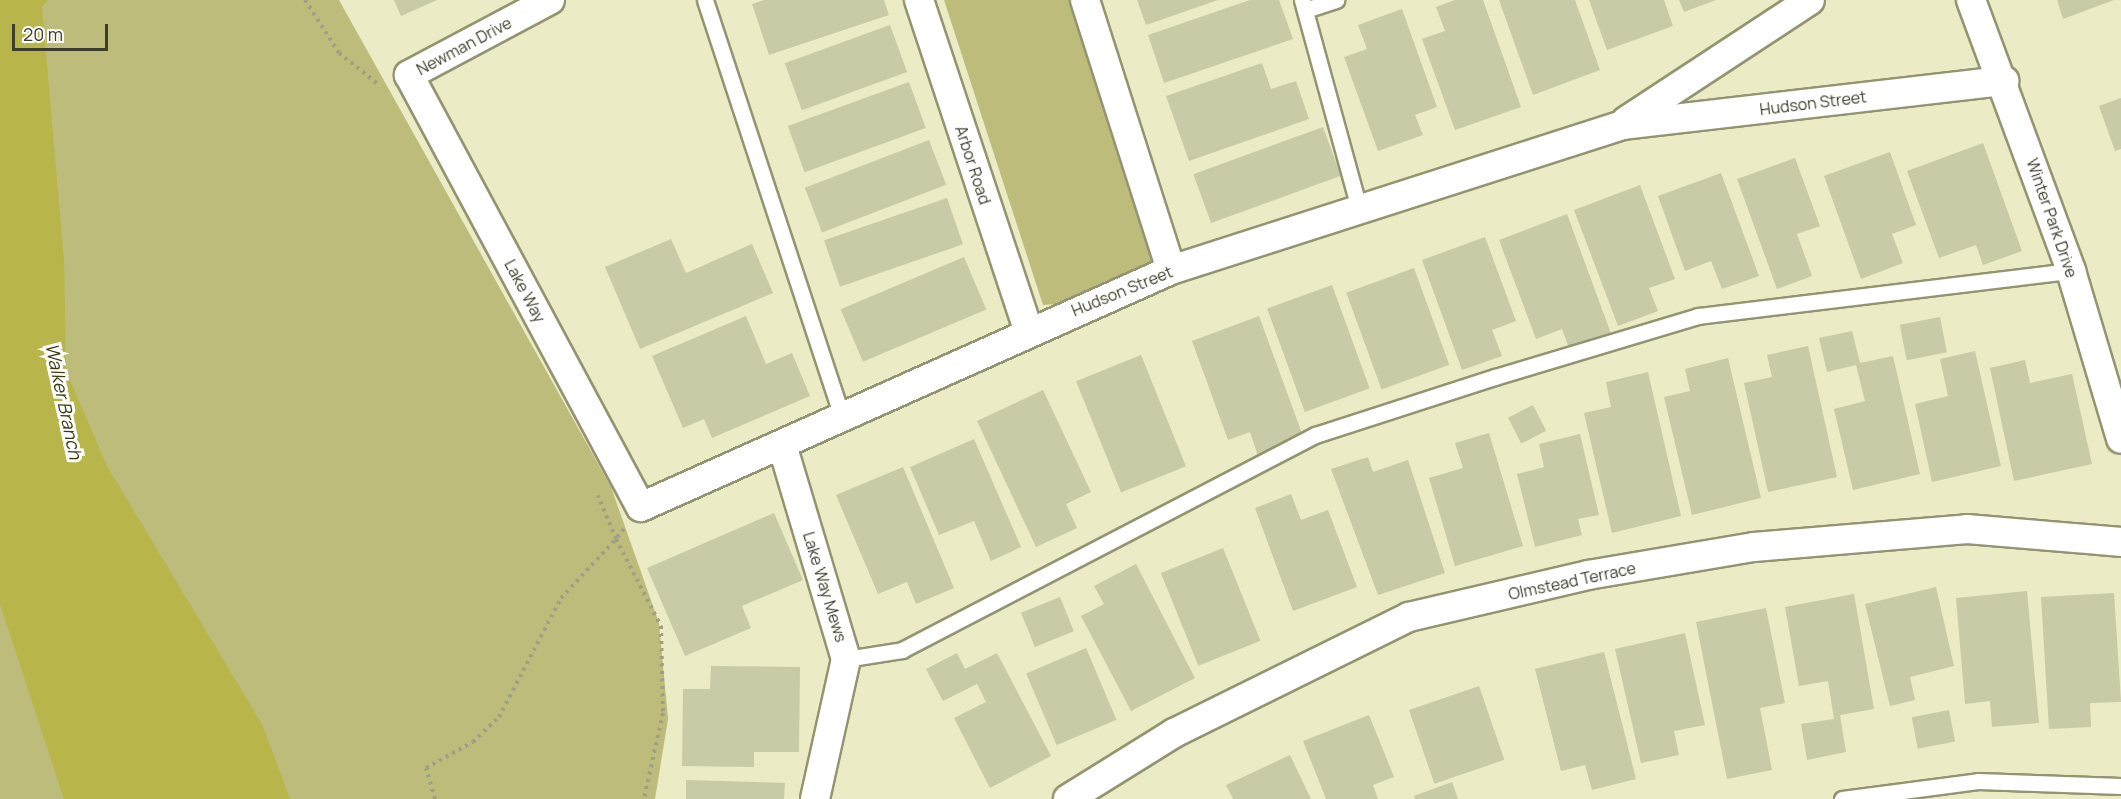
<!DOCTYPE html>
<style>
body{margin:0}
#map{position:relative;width:2121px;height:799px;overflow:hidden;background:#ebebc6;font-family:Manrope,sans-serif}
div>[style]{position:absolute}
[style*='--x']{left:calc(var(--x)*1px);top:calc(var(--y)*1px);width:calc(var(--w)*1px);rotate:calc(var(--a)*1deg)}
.green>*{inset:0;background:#bdbc7a}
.water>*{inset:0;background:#b8b54a}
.building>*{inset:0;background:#c9caa6;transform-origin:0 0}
.path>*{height:4px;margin-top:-2px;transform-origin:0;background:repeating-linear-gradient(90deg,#9f9f84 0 3px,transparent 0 7.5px)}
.roads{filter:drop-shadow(2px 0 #949472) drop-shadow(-2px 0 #949472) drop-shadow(0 2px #949472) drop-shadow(0 -2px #949472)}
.service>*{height:15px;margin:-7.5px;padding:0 7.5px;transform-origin:7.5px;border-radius:7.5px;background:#fff}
.minor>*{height:28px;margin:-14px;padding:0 14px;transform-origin:14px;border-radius:14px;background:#fff}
span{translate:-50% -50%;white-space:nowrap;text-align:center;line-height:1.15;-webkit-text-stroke:6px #fff;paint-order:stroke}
.street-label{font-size:16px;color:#3d3d2e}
.water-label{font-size:18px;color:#3d3b0e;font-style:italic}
.scale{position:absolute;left:12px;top:24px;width:96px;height:27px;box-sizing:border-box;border:3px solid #3d3d2e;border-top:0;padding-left:8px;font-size:18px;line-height:21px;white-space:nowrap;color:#3d3d2e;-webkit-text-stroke:4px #fff;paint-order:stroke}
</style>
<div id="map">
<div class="green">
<div style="clip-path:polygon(0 0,339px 0,611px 487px,659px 623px,668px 719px,655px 799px,0 799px)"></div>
<div style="clip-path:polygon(944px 0,1077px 0,1158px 260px,1154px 268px,1070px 303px,1043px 305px)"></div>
</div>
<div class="water">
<div style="clip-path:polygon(0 0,48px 0,42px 7px,64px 261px,66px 371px,107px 466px,263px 726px,290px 799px,64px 799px,0 604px)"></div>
</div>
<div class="building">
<div style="clip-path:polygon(394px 0,437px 0,401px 16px)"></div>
<div style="clip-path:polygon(764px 0,884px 0,889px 15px,769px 55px,752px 4px)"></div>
<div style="clip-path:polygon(1137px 0,1218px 0,1146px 25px)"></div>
<div style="clip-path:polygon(1250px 0,1279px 0,1293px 39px,1164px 83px,1148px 35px)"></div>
<div style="clip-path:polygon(1455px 0,1483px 0,1521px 107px,1455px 130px,1422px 39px,1445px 31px,1436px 7px)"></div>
<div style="clip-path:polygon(1499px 0,1575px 0,1600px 70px,1533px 95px)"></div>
<div style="clip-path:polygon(1589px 0,1664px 0,1673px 26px,1607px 50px)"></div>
<div style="clip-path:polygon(1679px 0,1716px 0,1684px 12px)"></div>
<div style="clip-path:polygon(2057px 0,2114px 0,2063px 19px)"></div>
<div style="clip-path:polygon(1402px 9px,1437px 107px,1415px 115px,1423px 135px,1378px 151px,1344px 57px,1367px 49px,1358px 25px)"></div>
<div style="left:890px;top:25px;width:50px;height:112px;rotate:70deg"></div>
<div style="clip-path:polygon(1262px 63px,1271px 89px,1296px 81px,1309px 119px,1189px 161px,1166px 96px)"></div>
<div style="left:909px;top:82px;width:49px;height:129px;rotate:70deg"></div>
<div style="clip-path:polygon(2121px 98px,2121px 149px,2115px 151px,2099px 106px)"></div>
<div style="left:1323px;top:127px;width:52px;height:138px;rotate:70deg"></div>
<div style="left:929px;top:140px;width:48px;height:133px;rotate:69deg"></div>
<div style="clip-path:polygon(1983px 143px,2022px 251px,1983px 265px,1976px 245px,1939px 258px,1907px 171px)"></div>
<div style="clip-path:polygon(1890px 152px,1916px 225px,1892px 234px,1903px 263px,1861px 279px,1824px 176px)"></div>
<div style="clip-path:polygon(1795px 158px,1820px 226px,1797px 234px,1812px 276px,1777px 289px,1737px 179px)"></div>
<div style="clip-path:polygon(1721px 173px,1759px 276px,1722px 289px,1711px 261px,1685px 271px,1658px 196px)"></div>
<div style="clip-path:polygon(1640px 185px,1675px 279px,1649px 288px,1658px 311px,1618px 326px,1574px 210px)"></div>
<div style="left:947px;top:198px;width:49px;height:130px;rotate:71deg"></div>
<div style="clip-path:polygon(1567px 214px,1613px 339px,1571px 354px,1562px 329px,1536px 339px,1499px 240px)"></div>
<div style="clip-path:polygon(1485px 237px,1516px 321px,1492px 330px,1502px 356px,1462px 370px,1422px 260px)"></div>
<div style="clip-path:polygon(671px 239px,686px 273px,752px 244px,773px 293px,640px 349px,605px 267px)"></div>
<div style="left:964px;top:257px;width:57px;height:134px;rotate:67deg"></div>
<div style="left:1414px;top:268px;width:103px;height:72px;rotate:70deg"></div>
<div style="left:1332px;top:285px;width:110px;height:69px;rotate:70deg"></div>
<div style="clip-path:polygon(746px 316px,766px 364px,792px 353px,810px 396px,712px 438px,704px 419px,683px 428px,652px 356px)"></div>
<div style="clip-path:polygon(1259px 316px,1304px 439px,1258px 456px,1250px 432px,1228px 440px,1192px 341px)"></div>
<div style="left:1940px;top:317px;width:36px;height:41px;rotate:79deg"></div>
<div style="clip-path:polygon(1852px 331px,1860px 363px,1893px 356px,1920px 474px,1853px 490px,1834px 409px,1865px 401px,1856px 365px,1827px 372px,1819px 338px)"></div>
<div style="clip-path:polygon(1808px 346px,1837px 477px,1768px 492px,1744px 383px,1772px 377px,1767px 355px)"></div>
<div style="clip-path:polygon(1975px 351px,2001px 466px,1932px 482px,1915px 404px,1948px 396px,1940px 359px)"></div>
<div style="left:1141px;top:355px;width:120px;height:70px;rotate:68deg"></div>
<div style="clip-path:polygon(1728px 358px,1761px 498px,1692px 515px,1664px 397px,1690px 391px,1685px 369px)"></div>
<div style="clip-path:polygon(2025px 360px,2030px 383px,2072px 374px,2092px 464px,2014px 481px,1990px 368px)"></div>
<div style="clip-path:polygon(1648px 372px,1681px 516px,1612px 533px,1584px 413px,1611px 407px,1606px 382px)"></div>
<div style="clip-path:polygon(1043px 390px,1091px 492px,1066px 504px,1077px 528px,1036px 547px,977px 421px)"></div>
<div style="left:1533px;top:405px;width:29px;height:28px;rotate:63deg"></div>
<div style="clip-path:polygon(1489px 433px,1523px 546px,1455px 566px,1429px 478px,1463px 468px,1455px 443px)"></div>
<div style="clip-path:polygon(1580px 434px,1599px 515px,1578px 519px,1582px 535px,1535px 547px,1517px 474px,1544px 467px,1539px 444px)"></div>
<div style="clip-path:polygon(974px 439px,1021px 547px,991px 561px,974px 521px,939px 535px,910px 467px)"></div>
<div style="clip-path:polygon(1368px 457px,1373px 472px,1408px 460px,1445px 573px,1378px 595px,1331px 469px)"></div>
<div style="clip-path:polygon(903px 467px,954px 588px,916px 604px,907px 582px,878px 594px,836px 495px)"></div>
<div style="clip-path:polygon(1291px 494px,1301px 520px,1328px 510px,1357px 587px,1293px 611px,1255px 508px)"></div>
<div style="clip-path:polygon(774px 513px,803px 580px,742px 606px,751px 628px,685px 656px,647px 568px)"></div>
<div style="left:1223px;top:548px;width:100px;height:67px;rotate:68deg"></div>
<div style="clip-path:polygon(1136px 564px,1195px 678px,1131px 711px,1081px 616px,1104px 604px,1094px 586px)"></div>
<div style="clip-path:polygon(1936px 587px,1954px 666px,1910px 677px,1915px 700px,1890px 706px,1865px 604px)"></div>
<div style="clip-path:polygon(2027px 591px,2039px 723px,1992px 727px,1990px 701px,1965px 704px,1956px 598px)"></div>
<div style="clip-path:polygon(2114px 593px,2121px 702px,2090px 703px,2091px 727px,2049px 729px,2041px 597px)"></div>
<div style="clip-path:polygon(1854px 594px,1874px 709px,1840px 715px,1846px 752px,1807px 760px,1801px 724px,1834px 719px,1828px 681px,1799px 686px,1785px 607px)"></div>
<div style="left:1060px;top:597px;width:37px;height:42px;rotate:68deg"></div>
<div style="clip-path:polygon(1766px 608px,1785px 703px,1760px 708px,1772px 770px,1727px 779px,1696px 622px)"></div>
<div style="clip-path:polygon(1685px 633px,1705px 725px,1674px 731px,1679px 755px,1641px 763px,1615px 649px)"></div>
<div style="left:1086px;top:648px;width:78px;height:65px;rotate:67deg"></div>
<div style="clip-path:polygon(1604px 652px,1636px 779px,1592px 790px,1585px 765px,1561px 771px,1535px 669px)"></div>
<div style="clip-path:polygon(957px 653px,965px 669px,997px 653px,1051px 756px,990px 788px,954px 718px,986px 702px,977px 684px,943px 701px,926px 669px)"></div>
<div style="clip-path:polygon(711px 666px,800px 667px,799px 752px,754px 752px,754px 767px,682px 766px,683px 689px,710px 689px)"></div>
<div style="left:1479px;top:686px;width:78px;height:74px;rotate:71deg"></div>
<div style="left:1949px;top:710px;width:32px;height:38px;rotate:79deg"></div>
<div style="clip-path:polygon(1369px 715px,1394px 777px,1373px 785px,1378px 799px,1326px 799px,1303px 741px)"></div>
<div style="clip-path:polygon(1290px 755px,1311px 799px,1233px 799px,1226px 785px)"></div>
<div style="clip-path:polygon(686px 780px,785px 783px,784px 799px,686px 799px)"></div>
<div style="clip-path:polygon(1452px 782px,1458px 799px,1415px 799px,1414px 796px)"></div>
</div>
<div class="path">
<div style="--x:305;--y:0;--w:63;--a:57.3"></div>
<div style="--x:339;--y:53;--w:50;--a:38.5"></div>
<div style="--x:624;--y:529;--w:13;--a:129"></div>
<div style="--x:616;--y:539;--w:98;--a:62.7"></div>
<div style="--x:661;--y:626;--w:87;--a:88.7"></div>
<div style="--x:663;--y:713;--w:88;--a:102.5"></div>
<div style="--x:435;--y:799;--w:32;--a:-106"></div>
<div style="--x:426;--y:768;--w:54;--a:-29"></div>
<div style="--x:473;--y:742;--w:36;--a:-44"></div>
<div style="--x:499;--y:717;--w:134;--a:-62.5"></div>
<div style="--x:561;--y:598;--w:81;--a:-47"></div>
<div style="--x:616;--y:539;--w:47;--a:-112.7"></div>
</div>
<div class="roads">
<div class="service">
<div style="--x:705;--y:0;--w:439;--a:71.8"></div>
<div style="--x:1302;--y:0;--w:217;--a:74.7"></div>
<div style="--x:1305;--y:10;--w:33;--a:-18"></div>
<div style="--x:846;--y:659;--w:57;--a:-9.1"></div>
<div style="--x:902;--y:650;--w:466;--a:-27.5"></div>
<div style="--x:1315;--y:435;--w:189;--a:-17.9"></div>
<div style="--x:1495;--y:377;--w:212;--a:-16.7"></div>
<div style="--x:1698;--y:316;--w:376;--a:-6.9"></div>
<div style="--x:1842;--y:799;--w:137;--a:-7.5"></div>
<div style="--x:1978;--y:781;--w:143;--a:2"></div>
</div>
<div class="minor">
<div style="--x:550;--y:0;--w:160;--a:152"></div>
<div style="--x:409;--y:75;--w:490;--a:61.8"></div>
<div style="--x:641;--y:507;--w:581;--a:-24.09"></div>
<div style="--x:1171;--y:270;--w:474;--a:-17.8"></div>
<div style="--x:1622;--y:125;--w:385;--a:-6.6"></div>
<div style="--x:919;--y:0;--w:348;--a:71.7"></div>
<div style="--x:1085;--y:0;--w:283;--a:72.3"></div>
<div style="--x:1971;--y:0;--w:289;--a:69.7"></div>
<div style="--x:2071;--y:271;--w:175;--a:73.4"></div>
<div style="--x:1626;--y:121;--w:220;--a:-33.3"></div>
<div style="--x:783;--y:448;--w:220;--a:73.4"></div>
<div style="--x:846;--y:659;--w:143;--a:102.5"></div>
<div style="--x:1068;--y:799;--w:125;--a:-31.9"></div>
<div style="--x:1174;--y:733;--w:262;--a:-26.3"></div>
<div style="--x:1409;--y:617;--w:184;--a:-13.2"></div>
<div style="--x:1588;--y:575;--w:168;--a:-9.6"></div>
<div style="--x:1754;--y:547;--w:214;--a:-4.8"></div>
<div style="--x:1967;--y:529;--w:155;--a:4.8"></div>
</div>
</div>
<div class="street-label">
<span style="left:464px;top:46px;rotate:-28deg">Newman Drive</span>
<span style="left:1813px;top:103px;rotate:-7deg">Hudson Street</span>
<span style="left:973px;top:165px;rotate:72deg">Arbor Road</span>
<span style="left:2052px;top:218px;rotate:71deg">Winter Park Drive</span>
<span style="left:525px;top:291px;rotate:62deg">Lake Way</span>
<span style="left:1122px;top:291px;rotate:-22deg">Hudson Street</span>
<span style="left:1572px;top:581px;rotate:-12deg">Olmstead Terrace</span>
<span style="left:825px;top:587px;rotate:73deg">Lake Way Mews</span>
</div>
<div class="water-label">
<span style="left:64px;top:401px;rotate:78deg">Walker Branch</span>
</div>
<div class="scale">20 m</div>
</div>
